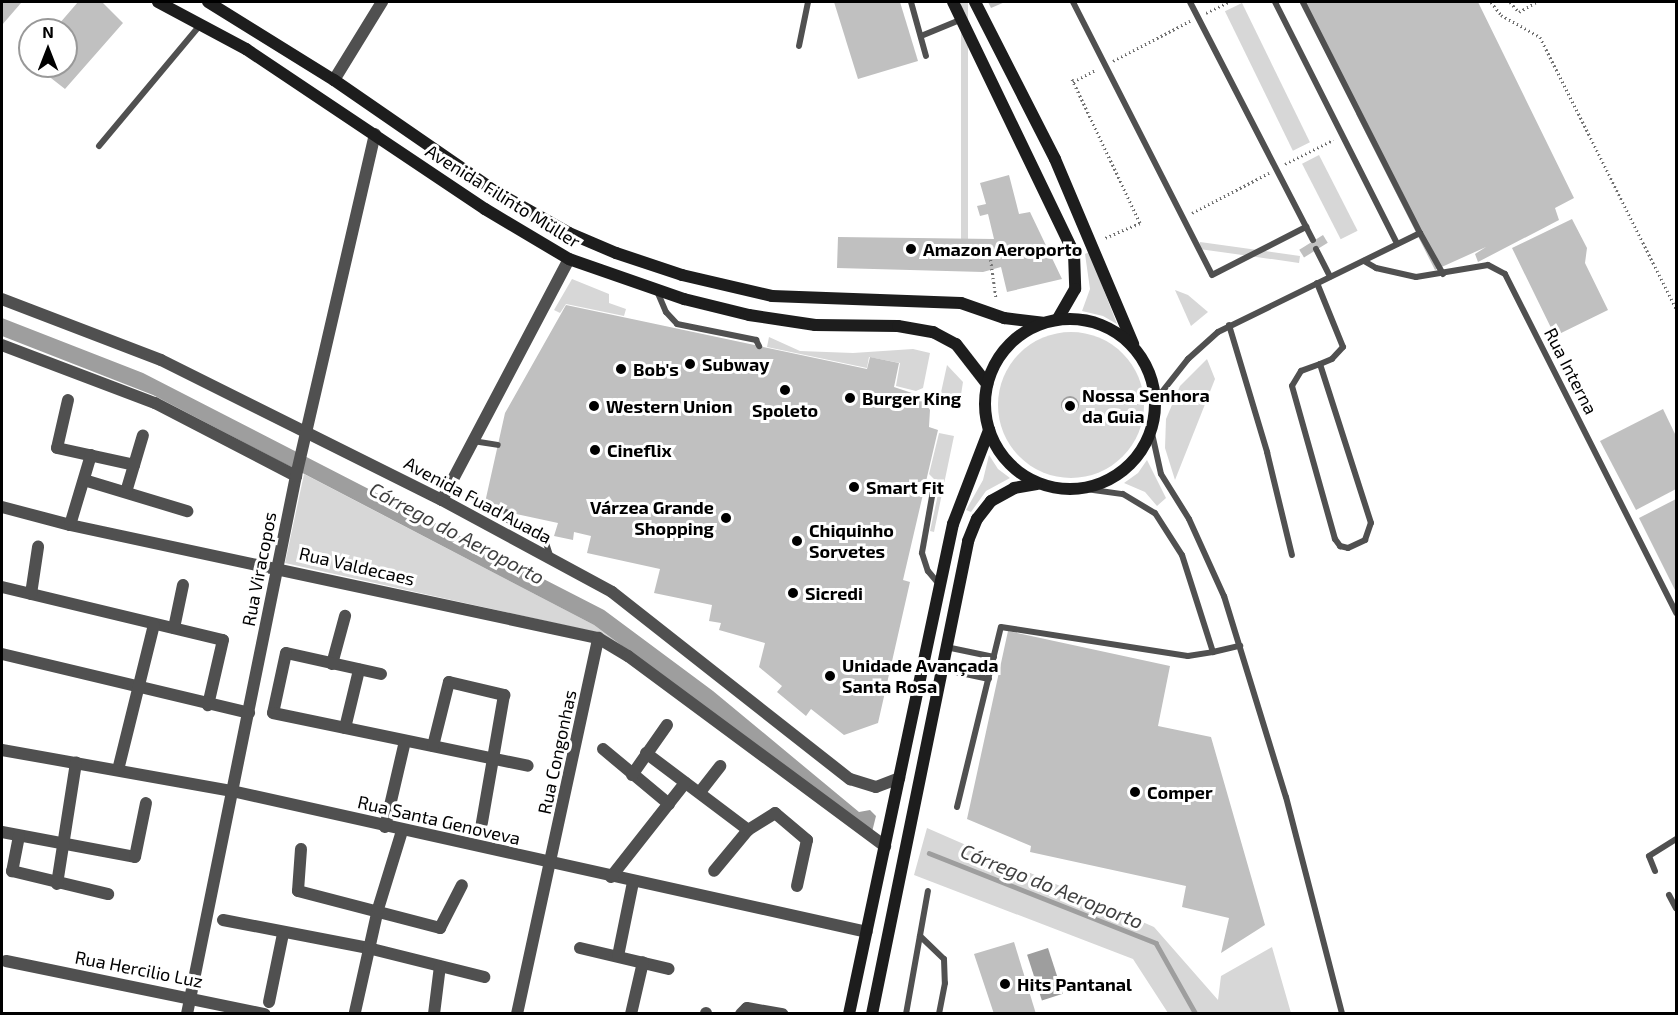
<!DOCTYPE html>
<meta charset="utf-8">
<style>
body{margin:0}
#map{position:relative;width:1678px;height:1015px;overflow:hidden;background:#fff;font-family:"Exo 2",sans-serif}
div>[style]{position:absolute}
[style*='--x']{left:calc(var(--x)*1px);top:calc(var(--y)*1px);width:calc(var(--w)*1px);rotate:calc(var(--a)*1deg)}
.green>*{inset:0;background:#d7d7d7;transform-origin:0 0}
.round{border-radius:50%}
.water>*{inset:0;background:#9e9e9e;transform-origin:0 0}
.stream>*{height:4.5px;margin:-2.25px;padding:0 2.25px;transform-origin:2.25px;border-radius:2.25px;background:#9e9e9e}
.building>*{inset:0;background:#c0c0c0;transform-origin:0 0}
.path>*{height:3px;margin-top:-1.5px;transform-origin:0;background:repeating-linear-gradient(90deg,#727272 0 1.5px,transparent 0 4.5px)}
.service>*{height:6px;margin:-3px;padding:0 3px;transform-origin:3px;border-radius:3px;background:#505050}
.minor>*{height:12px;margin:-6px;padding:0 6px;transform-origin:6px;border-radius:6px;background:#505050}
.secondary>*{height:12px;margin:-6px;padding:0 6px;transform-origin:6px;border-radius:6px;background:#1d1d1d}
.secondary>.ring{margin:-6px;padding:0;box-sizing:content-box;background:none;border:12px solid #1d1d1d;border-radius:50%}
.dots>*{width:16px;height:16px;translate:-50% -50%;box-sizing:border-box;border:3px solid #fff;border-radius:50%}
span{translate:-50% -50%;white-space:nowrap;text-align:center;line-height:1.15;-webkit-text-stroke:6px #fff;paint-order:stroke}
.street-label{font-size:18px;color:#000}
.poi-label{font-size:18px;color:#000;font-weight:700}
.left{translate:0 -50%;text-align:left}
.right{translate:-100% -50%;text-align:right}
.water-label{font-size:20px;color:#3f3f3f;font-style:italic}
.frame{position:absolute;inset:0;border:3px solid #000;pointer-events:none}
.north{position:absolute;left:18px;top:18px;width:60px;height:60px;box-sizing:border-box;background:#fff;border:2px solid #999;border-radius:50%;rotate:0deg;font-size:16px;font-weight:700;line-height:24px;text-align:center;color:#000}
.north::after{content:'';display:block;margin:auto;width:21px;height:27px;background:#000;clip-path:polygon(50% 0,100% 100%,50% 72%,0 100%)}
</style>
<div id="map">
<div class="green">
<div style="left:961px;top:2px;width:7px;height:265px"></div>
<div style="left:1242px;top:3px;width:155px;height:19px;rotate:64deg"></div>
<div style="left:1319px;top:155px;width:85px;height:19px;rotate:63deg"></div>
<div style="clip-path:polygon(1089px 252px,1117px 324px,1103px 316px,1082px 311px,1090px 289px,1085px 254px)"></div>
<div style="left:1300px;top:256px;width:7px;height:101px;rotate:98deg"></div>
<div style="clip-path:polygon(572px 279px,609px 294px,609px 303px,626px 309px,624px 316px,566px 304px,560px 313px,554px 310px)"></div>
<div style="clip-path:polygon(1175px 290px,1188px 295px,1208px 312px,1191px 326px)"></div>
<div class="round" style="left:998px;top:332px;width:146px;height:146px"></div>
<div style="clip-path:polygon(769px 337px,800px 351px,853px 353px,913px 349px,930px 353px,923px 388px,916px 391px,896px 386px,900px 363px,869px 357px,867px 368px,767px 347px)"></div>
<div style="clip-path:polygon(1207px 359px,1215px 379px,1175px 480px,1165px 448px,1166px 419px,1180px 386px)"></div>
<div style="clip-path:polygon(947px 365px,963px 382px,960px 401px,940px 397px)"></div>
<div style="clip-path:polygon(939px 433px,954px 436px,934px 532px,930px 531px,940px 485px,929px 474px)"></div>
<div style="clip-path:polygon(989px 455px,998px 469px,1010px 478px,986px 491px,971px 512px,966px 510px,983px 480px)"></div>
<div style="clip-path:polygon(1147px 460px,1166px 498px,1157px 506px,1145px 492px,1124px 483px,1138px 473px)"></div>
<div style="clip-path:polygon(304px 474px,594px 625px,872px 832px,591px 631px,285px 563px)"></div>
<div style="clip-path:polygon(927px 828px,1154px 927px,1218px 1000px,1221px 976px,1272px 947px,1291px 1013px,1168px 1013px,1133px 959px,914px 875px)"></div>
</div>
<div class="water">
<div style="clip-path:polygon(2px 318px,143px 373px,604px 610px,713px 691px,859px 812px,870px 810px,876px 816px,872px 832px,594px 625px,153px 395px,2px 336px)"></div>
<div class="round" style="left:1061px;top:396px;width:18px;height:18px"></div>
<div style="left:1048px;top:948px;width:48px;height:22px;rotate:72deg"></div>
</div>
<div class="stream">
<div style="--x:929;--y:853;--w:244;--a:21.6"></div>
<div style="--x:1156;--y:943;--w:81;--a:60.6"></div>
</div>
<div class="building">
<div style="clip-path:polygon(2px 2px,21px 3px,2px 25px)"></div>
<div style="clip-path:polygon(78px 2px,102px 2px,123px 23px,65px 89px,42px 71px,46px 66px,66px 66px,66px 41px,72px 33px,59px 24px)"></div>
<div style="clip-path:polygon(834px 2px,900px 2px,918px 61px,858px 79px)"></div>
<div style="clip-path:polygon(988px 2px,1005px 2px,991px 8px)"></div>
<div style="clip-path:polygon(1305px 2px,1478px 2px,1574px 198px,1555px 208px,1559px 220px,1478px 262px,1475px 254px,1486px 247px,1435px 270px,1356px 114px,1361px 112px)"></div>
<div style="clip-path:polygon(1009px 175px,1019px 214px,1030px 212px,1062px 279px,1007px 292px,1001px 267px,983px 272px,837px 268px,838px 237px,994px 239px,988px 214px,980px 216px,977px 206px,986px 204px,980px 183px)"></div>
<div style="clip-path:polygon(1572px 219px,1587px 248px,1585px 263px,1608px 310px,1555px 336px,1512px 248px)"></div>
<div style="left:1323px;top:235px;width:9px;height:28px;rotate:58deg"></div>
<div style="clip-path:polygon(566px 305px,867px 369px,870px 357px,899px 363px,894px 387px,921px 396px,930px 410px,929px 427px,938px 430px,903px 580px,910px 582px,878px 723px,844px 735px,811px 709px,806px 716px,777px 692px,782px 686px,759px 667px,765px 643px,719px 630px,721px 623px,709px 621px,712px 605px,654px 593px,660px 569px,587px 553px,591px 536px,574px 532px,573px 540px,554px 536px,558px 523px,484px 507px,505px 413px)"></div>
<div style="clip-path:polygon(1663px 409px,1676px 436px,1676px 489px,1636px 510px,1600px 441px)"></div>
<div style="clip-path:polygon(1676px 499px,1676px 592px,1639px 518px)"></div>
<div style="clip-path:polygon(1008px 631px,1170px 666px,1158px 726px,1211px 737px,1265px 925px,1221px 953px,1229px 918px,1182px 907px,1186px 886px,1030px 852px,1031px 846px,967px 819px)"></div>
<div style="clip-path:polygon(1014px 942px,1036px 1014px,994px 1014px,974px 954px)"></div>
</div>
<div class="path">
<div style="--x:1491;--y:2;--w:16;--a:52"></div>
<div style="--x:1501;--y:15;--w:45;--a:29.4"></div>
<div style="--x:1540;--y:37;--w:304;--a:63.4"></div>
<div style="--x:1510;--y:2;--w:13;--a:48"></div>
<div style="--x:1519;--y:12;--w:20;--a:-30"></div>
<div style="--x:1206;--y:13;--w:25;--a:-26"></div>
<div style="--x:1113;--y:61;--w:87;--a:-27.5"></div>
<div style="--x:1072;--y:79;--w:159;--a:64.7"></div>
<div style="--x:1140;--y:223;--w:38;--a:157"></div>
<div style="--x:1073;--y:82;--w:26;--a:-28"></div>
<div style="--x:1285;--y:164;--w:54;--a:-26.6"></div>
<div style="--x:1192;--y:213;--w:87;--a:-27.5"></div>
<div style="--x:990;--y:255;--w:44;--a:82.2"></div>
<div style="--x:984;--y:257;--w:15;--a:-16"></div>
</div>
<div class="service">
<div style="--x:911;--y:2;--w:56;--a:74.5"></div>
<div style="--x:1073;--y:2;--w:306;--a:63"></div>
<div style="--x:1212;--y:275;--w:106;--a:-27.1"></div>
<div style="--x:1190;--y:2;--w:268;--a:62.7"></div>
<div style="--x:1275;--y:2;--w:271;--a:63.2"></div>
<div style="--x:921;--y:36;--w:44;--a:-22.5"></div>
<div style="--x:799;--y:46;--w:45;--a:-78.4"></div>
<div style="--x:99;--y:146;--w:158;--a:-50.1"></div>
<div style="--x:1420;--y:233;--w:47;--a:60.7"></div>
<div style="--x:1316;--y:249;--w:31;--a:63"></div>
<div style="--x:1364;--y:261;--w:14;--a:30"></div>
<div style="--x:1376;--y:268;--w:41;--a:12.7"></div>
<div style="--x:1416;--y:277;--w:73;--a:-9.5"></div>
<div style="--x:1488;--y:265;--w:19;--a:28"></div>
<div style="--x:1505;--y:274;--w:380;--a:63.2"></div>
<div style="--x:1317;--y:283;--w:69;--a:67.9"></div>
<div style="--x:1343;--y:347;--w:16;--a:133"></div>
<div style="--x:1332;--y:359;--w:13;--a:157"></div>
<div style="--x:1320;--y:364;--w:20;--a:160"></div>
<div style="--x:1301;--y:371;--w:17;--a:121"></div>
<div style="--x:1292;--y:386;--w:159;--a:74.3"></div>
<div style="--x:1335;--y:539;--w:9;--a:54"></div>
<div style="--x:1340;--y:546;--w:8;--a:14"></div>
<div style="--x:1348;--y:548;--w:19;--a:-25"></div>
<div style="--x:1365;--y:540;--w:18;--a:-71"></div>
<div style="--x:1371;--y:523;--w:167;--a:-107.8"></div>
<div style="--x:657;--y:291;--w:23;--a:67"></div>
<div style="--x:666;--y:312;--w:16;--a:47"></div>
<div style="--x:677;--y:324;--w:81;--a:11.4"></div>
<div style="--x:756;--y:340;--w:7;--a:63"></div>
<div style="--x:1229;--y:325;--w:133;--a:73.3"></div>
<div style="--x:1267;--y:452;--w:106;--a:76.4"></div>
<div style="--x:1154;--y:402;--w:55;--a:-51.7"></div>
<div style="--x:1188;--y:359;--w:40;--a:-42"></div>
<div style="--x:1218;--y:332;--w:225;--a:-26.1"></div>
<div style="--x:1420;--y:233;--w:259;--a:-116.9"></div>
<div style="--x:1151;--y:429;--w:46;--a:77.5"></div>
<div style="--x:1161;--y:474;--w:53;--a:58.1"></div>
<div style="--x:1189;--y:519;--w:85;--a:65.6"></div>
<div style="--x:1224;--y:596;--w:210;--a:72.9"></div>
<div style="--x:1286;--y:797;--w:224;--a:75.5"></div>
<div style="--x:473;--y:441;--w:25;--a:9"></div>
<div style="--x:926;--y:483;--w:11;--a:49"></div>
<div style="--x:933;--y:491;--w:63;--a:100.1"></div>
<div style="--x:922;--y:553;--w:19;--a:72"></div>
<div style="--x:928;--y:571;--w:17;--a:50"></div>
<div style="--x:1086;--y:489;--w:37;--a:8"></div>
<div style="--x:1123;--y:494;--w:37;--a:31"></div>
<div style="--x:1155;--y:513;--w:50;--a:57.3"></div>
<div style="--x:1182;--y:555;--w:102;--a:72.3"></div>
<div style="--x:1213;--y:652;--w:28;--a:-13"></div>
<div style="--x:506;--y:512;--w:9;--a:72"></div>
<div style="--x:509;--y:521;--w:43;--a:30.7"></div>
<div style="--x:546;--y:543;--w:16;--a:72"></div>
<div style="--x:946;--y:647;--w:49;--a:11.8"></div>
<div style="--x:942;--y:669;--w:48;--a:12"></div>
<div style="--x:957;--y:807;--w:185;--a:-76.3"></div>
<div style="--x:1001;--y:627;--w:189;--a:8.8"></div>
<div style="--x:1188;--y:656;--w:25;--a:-9"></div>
<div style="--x:1655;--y:871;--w:16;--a:-112"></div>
<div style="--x:1649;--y:856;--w:32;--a:-32"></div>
<div style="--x:1669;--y:895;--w:15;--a:62"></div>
<div style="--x:920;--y:936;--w:33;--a:44"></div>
<div style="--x:944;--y:959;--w:24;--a:88"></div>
<div style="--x:945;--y:983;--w:32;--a:101"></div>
<div style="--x:906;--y:1014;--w:125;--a:-79.9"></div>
</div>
<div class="minor">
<div style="--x:334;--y:80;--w:92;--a:-58.4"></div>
<div style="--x:2;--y:299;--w:170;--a:21"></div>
<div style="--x:161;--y:360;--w:314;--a:26.5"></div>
<div style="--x:442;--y:500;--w:193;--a:28.4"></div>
<div style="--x:612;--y:592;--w:303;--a:38.2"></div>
<div style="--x:850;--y:779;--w:27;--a:17"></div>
<div style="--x:876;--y:787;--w:25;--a:-21"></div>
<div style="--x:2;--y:345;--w:164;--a:20.8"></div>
<div style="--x:155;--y:403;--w:159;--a:27.4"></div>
<div style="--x:68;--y:400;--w:49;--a:102.9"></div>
<div style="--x:57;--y:448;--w:79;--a:12.4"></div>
<div style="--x:84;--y:480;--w:108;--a:16.8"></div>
<div style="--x:126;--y:492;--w:59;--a:-73.4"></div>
<div style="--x:442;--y:500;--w:272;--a:-62.2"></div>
<div style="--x:2;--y:507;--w:70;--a:14.8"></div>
<div style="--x:70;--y:525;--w:540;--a:12.08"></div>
<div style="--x:598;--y:638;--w:35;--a:31"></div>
<div style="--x:628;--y:656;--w:320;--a:36.5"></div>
<div style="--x:70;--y:525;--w:73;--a:-73.3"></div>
<div style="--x:2;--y:587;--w:227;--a:13.5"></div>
<div style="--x:223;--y:640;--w:67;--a:103"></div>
<div style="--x:31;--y:594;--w:48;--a:-81.5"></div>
<div style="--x:174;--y:628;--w:44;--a:-78.2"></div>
<div style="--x:2;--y:654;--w:254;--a:13.4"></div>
<div style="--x:332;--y:664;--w:50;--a:-74.8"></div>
<div style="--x:381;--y:674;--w:97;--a:-167.5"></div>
<div style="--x:286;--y:653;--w:61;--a:102.2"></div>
<div style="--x:273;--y:713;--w:260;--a:11.7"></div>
<div style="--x:345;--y:728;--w:60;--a:-76.4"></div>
<div style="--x:433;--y:746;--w:66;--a:-76"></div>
<div style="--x:449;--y:682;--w:57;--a:13.3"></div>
<div style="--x:504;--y:695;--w:130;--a:99.8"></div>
<div style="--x:603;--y:749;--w:86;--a:39.8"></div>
<div style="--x:2;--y:750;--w:234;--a:10.1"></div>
<div style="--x:232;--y:791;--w:650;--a:12.52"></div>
<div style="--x:646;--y:753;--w:128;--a:37"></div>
<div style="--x:748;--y:830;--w:53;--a:129.7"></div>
<div style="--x:118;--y:770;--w:149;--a:-76.1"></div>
<div style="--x:632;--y:775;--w:61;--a:-55"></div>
<div style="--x:700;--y:792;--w:33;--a:-52"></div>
<div style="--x:385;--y:827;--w:88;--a:-76.9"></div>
<div style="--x:748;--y:830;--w:32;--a:-32"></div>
<div style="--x:775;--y:813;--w:42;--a:40.2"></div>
<div style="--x:807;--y:840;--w:47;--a:102.3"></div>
<div style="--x:2;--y:832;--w:135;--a:10.6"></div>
<div style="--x:135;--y:857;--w:55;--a:-78.5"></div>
<div style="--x:19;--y:836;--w:36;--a:101"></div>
<div style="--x:12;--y:871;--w:99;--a:13.5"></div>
<div style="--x:301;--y:849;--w:42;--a:94.1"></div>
<div style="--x:298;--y:891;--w:147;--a:14.6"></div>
<div style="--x:440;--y:928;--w:48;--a:-62.9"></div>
<div style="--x:611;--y:877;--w:120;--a:-51.8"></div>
<div style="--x:57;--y:884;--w:123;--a:-81.1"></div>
<div style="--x:223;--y:920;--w:148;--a:10.9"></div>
<div style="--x:368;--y:948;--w:120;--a:14"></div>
<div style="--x:580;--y:948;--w:91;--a:13.3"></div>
<div style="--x:618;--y:956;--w:76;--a:-78.5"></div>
<div style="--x:6;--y:961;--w:264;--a:11.6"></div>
<div style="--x:269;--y:1002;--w:69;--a:-78.4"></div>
<div style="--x:355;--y:1012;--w:106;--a:-77.4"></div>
<div style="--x:378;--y:909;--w:82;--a:-72.9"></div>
<div style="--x:187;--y:1014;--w:549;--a:-78.55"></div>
<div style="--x:296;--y:476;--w:351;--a:-77"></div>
<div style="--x:434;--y:1014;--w:48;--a:-82.9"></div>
<div style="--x:517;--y:1014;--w:385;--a:-77.8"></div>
<div style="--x:631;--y:1014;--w:53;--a:-77"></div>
<div style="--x:706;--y:1014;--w:1;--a:-90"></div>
<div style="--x:741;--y:1014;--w:8;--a:-45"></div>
<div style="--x:747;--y:1008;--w:36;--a:10"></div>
</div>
<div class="secondary">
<div style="--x:158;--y:2;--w:100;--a:28.1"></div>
<div style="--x:246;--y:49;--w:288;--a:33.8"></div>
<div style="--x:485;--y:209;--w:98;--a:30.8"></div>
<div style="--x:569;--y:259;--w:122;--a:19.2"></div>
<div style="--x:684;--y:299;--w:67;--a:13.8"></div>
<div style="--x:749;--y:315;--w:67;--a:8.6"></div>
<div style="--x:815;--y:325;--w:83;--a:0.7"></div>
<div style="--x:898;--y:326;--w:36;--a:10"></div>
<div style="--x:933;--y:332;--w:26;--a:28"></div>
<div style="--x:956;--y:344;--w:51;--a:52.2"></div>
<div style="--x:208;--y:2;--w:148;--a:31.8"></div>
<div style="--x:334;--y:80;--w:199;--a:34.6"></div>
<div style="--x:498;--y:193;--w:81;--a:29.4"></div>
<div style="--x:569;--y:233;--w:51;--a:23.1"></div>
<div style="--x:616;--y:253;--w:70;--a:18.4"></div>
<div style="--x:682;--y:275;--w:92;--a:13.1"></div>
<div style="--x:772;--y:296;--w:189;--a:2.1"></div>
<div style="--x:961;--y:303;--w:46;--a:19.2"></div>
<div style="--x:1004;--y:318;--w:39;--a:7"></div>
<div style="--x:953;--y:2;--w:279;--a:64.3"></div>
<div style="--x:1074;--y:253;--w:36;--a:88"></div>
<div style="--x:1075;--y:289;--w:34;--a:120"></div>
<div style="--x:975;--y:2;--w:176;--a:63"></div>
<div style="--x:1055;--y:159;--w:201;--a:67.1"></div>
<div class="ring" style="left:985px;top:319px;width:158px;height:158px"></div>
<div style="--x:849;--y:1014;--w:501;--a:-78.02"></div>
<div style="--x:953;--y:524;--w:101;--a:-69"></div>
<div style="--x:872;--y:1014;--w:483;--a:-78.5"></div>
<div style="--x:968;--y:541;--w:24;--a:-68"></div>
<div style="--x:977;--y:519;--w:23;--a:-52"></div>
<div style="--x:991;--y:501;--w:26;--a:-29"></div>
<div style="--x:1014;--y:488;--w:23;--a:-10"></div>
</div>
<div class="dots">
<div style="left:911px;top:249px;background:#000"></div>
<div style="left:690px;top:364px;background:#000"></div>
<div style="left:621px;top:369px;background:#000"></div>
<div style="left:785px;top:390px;background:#000"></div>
<div style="left:850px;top:398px;background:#000"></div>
<div style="left:594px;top:406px;background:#000"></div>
<div style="left:1070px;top:406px;background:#000"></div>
<div style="left:595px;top:450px;background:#000"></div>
<div style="left:854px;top:487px;background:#000"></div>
<div style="left:726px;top:518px;background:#000"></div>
<div style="left:797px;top:541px;background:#000"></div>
<div style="left:793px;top:593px;background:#000"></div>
<div style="left:830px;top:676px;background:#000"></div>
<div style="left:1135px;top:792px;background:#000"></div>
<div style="left:1005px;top:984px;background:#000"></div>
</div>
<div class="street-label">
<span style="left:503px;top:196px;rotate:32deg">Avenida Filinto Müller</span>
<span style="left:1571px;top:371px;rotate:63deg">Rua Interna</span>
<span style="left:478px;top:500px;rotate:28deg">Avenida Fuad Auada</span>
<span style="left:357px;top:566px;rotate:13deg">Rua Valdecaes</span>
<span style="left:259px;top:569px;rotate:-79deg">Rua Viracopos</span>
<span style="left:557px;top:752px;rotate:-78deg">Rua Congonhas</span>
<span style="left:439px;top:820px;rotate:13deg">Rua Santa Genoveva</span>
<span style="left:139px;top:969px;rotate:11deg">Rua Hercilio Luz</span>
</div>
<div class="poi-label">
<span class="left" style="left:923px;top:249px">Amazon Aeroporto</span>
<span class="left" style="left:702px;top:364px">Subway</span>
<span class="left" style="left:633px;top:369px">Bob's</span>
<span class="left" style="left:1082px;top:406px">Nossa Senhora<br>da Guia</span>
<span class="left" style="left:862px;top:398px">Burger King</span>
<span class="left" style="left:606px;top:406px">Western Union</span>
<span style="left:785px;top:410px">Spoleto</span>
<span class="left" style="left:607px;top:450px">Cineflix</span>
<span class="left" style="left:866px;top:487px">Smart Fit</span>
<span class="right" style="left:714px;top:518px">Várzea Grande<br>Shopping</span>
<span class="left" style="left:809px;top:541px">Chiquinho<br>Sorvetes</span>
<span class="left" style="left:805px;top:593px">Sicredi</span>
<span class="left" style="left:842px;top:676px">Unidade Avançada<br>Santa Rosa</span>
<span class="left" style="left:1147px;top:792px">Comper</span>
<span class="left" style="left:1017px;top:984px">Hits Pantanal</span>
</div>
<div class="water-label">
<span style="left:457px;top:533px;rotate:28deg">Córrego do Aeroporto</span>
<span style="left:1052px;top:886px;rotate:22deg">Córrego do Aeroporto</span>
</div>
<div class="frame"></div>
<div class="north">N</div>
</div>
